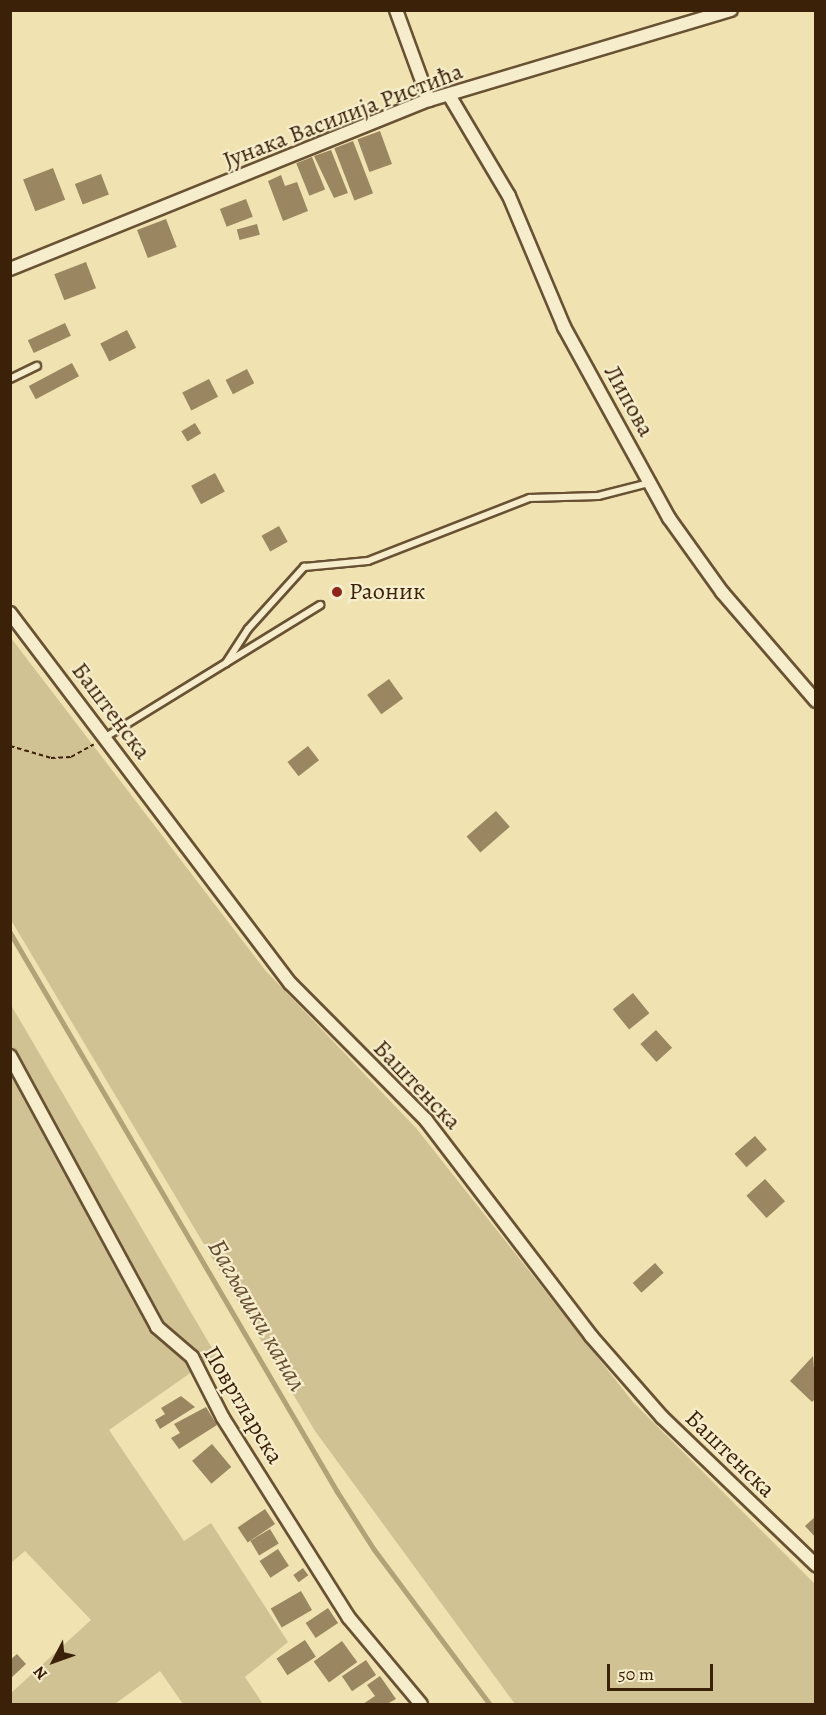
<!DOCTYPE html>
<meta charset="utf-8">
<style>
body{margin:0}
#map{position:relative;width:826px;height:1715px;overflow:hidden;background:#f0e3b1;font-family:Alegreya,serif}
div>[style]{position:absolute}
[style*='--x']{left:calc(var(--x)*1px);top:calc(var(--y)*1px);width:calc(var(--w)*1px);rotate:calc(var(--a)*1deg)}
.green>*{inset:0;background:#d1c294}
.stream>*{height:4.5px;margin:-2.25px;padding:0 2.25px;transform-origin:2.25px;border-radius:2.25px;background:#b3a178}
.building>*{inset:0;background:#9a8660;transform-origin:0 0}
.path>*{height:2px;margin-top:-1px;transform-origin:0;background:repeating-linear-gradient(90deg,#3c2109 0 4.5px,transparent 0 7.5px)}
.roads{filter:drop-shadow(2px 0 #695233) drop-shadow(-2px 0 #695233) drop-shadow(0 2px #695233) drop-shadow(0 -2px #695233)}
.lane>*{height:6px;margin:-3px;padding:0 3px;transform-origin:3px;border-radius:3px;background:#f5edcc}
.street>*{height:12px;margin:-6px;padding:0 6px;transform-origin:6px;border-radius:6px;background:#f5edcc}
.dots>*{width:16px;height:16px;translate:-50% -50%;box-sizing:border-box;border:3px solid #f5edcc;border-radius:50%}
span{translate:-50% -50%;white-space:nowrap;text-align:center;line-height:1.15;-webkit-text-stroke:4.5px #f5edcc;paint-order:stroke}
.street-label{font-size:24px;color:#3c2109}
.poi-label{font-size:24px;color:#3c2109}
.left{translate:0 -50%;text-align:left}
.water-label{font-size:26px;color:#664e30;font-style:italic}
.frame{position:absolute;inset:0;border:12px solid #3c2109;pointer-events:none}
.north{position:absolute;left:24px;top:1631px;width:60px;height:60px;-webkit-text-stroke:4px #f5edcc;paint-order:stroke;rotate:229deg;font-size:16px;font-weight:700;line-height:24px;text-align:center;color:#3c2109}
.north::after{content:'';display:block;margin:auto;width:21px;height:27px;background:#3c2109;clip-path:polygon(50% 0,100% 100%,50% 72%,0 100%)}
.scale{position:absolute;left:607px;top:1664px;width:106px;height:27px;box-sizing:border-box;border:3px solid #3c2109;border-top:0;padding-left:8px;font-size:18px;line-height:21px;white-space:nowrap;color:#3c2109;-webkit-text-stroke:4px #f5edcc;paint-order:stroke}
</style>
<div id="map">
<div class="green">
<div style="clip-path:polygon(11px 638px,265px 970px,416px 1128px,633px 1402px,815px 1584px,815px 1704px,515px 1704px,315px 1431px,11px 920px)"></div>
<div style="clip-path:polygon(11px 1005px,216px 1355px,109px 1430px,184px 1541px,211px 1523px,288px 1642px,245px 1677px,263px 1704px,183px 1704px,160px 1671px,115px 1704px,11px 1704px,11px 1693px,91px 1620px,25px 1551px,11px 1563px)"></div>
</div>
<div class="stream">
<div style="--x:10;--y:932;--w:648;--a:59.67"></div>
<div style="--x:337;--y:1491;--w:69;--a:57.5"></div>
<div style="--x:374;--y:1549;--w:194;--a:53.2"></div>
</div>
<div class="building">
<div style="left:380px;top:131px;width:35px;height:24px;rotate:70deg"></div>
<div style="left:353px;top:141px;width:56px;height:20px;rotate:69deg"></div>
<div style="clip-path:polygon(331px 150px,348px 193px,334px 198px,314px 156px)"></div>
<div style="left:312px;top:157px;width:35px;height:17px;rotate:68deg"></div>
<div style="left:53px;top:168px;width:34px;height:32px;rotate:69deg"></div>
<div style="left:101px;top:174px;width:22px;height:28px;rotate:69deg"></div>
<div style="clip-path:polygon(281px 175px,285px 186px,297px 182px,308px 211px,283px 221px,268px 181px)"></div>
<div style="left:246px;top:199px;width:19px;height:28px;rotate:69deg"></div>
<div style="left:166px;top:219px;width:30px;height:31px;rotate:69deg"></div>
<div style="left:257px;top:224px;width:11px;height:21px;rotate:75deg"></div>
<div style="left:86px;top:262px;width:28px;height:34px;rotate:69deg"></div>
<div style="left:65px;top:323px;width:14px;height:41px;rotate:65deg"></div>
<div style="left:127px;top:330px;width:20px;height:30px;rotate:63deg"></div>
<div style="left:72px;top:363px;width:15px;height:49px;rotate:62deg"></div>
<div style="left:247px;top:369px;width:16px;height:24px;rotate:63deg"></div>
<div style="left:209px;top:379px;width:20px;height:30px;rotate:63deg"></div>
<div style="left:195px;top:423px;width:12px;height:16px;rotate:59deg"></div>
<div style="left:215px;top:473px;width:21px;height:27px;rotate:62deg"></div>
<div style="left:279px;top:526px;width:18px;height:20px;rotate:61deg"></div>
<div style="left:389px;top:679px;width:24px;height:27px;rotate:54deg"></div>
<div style="left:308px;top:746px;width:18px;height:26px;rotate:52deg"></div>
<div style="left:496px;top:811px;width:21px;height:39px;rotate:49deg"></div>
<div style="left:633px;top:993px;width:26px;height:26px;rotate:51deg"></div>
<div style="left:656px;top:1030px;width:24px;height:21px;rotate:48deg"></div>
<div style="left:755px;top:1136px;width:18px;height:27px;rotate:49deg"></div>
<div style="left:765px;top:1179px;width:30px;height:25px;rotate:48deg"></div>
<div style="left:655px;top:1263px;width:13px;height:30px;rotate:48deg"></div>
<div style="clip-path:polygon(813px 1356px,816px 1398px,812px 1402px,790px 1381px)"></div>
<div style="clip-path:polygon(181px 1396px,195px 1407px,160px 1429px,155px 1420px,165px 1414px,161px 1408px)"></div>
<div style="clip-path:polygon(206px 1407px,217px 1425px,179px 1449px,171px 1438px,180px 1433px,174px 1424px)"></div>
<div style="left:212px;top:1444px;width:30px;height:26px;rotate:50deg"></div>
<div style="left:265px;top:1509px;width:18px;height:33px;rotate:56deg"></div>
<div style="clip-path:polygon(816px 1516px,816px 1538px,805px 1526px)"></div>
<div style="left:270px;top:1529px;width:17px;height:23px;rotate:59deg"></div>
<div style="left:278px;top:1549px;width:20px;height:22px;rotate:57deg"></div>
<div style="left:303px;top:1568px;width:9px;height:12px;rotate:54deg"></div>
<div style="left:301px;top:1591px;width:22px;height:35px;rotate:60deg"></div>
<div style="left:328px;top:1608px;width:18px;height:27px;rotate:56deg"></div>
<div style="left:305px;top:1640px;width:20px;height:34px;rotate:57deg"></div>
<div style="left:342px;top:1641px;width:26px;height:35px;rotate:54deg"></div>
<div style="clip-path:polygon(17px 1654px,26px 1664px,10px 1679px,10px 1660px)"></div>
<div style="left:366px;top:1660px;width:18px;height:29px;rotate:56deg"></div>
<div style="clip-path:polygon(380px 1676px,396px 1699px,387px 1704px,363px 1704px,375px 1696px,367px 1685px)"></div>
</div>
<div class="path">
<div style="--x:10;--y:746;--w:43;--a:16.3"></div>
<div style="--x:51;--y:758;--w:20;--a:-3"></div>
<div style="--x:71;--y:757;--w:26;--a:-29"></div>
</div>
<div class="roads">
<div class="lane">
<div style="--x:10;--y:379;--w:30;--a:-26"></div>
<div style="--x:226;--y:663;--w:40;--a:-57.1"></div>
<div style="--x:248;--y:629;--w:84;--a:-47.9"></div>
<div style="--x:304;--y:567;--w:64;--a:-5.4"></div>
<div style="--x:368;--y:561;--w:174;--a:-21.3"></div>
<div style="--x:530;--y:498;--w:68;--a:-1.7"></div>
<div style="--x:598;--y:496;--w:53;--a:-14.3"></div>
<div style="--x:104;--y:738;--w:254;--a:-31.6"></div>
</div>
<div class="street">
<div style="--x:396;--y:10;--w:96;--a:69.9"></div>
<div style="--x:449;--y:95;--w:117;--a:59.3"></div>
<div style="--x:509;--y:196;--w:142;--a:67.2"></div>
<div style="--x:564;--y:327;--w:218;--a:61.2"></div>
<div style="--x:669;--y:518;--w:91;--a:54.4"></div>
<div style="--x:722;--y:592;--w:144;--a:49.2"></div>
<div style="--x:10;--y:269;--w:452;--a:-22"></div>
<div style="--x:429;--y:100;--w:315;--a:-16.6"></div>
<div style="--x:10;--y:613;--w:465;--a:52.9"></div>
<div style="--x:291;--y:984;--w:192;--a:45.2"></div>
<div style="--x:426;--y:1120;--w:272;--a:52.6"></div>
<div style="--x:591;--y:1336;--w:108;--a:48.8"></div>
<div style="--x:662;--y:1417;--w:214;--a:43.9"></div>
<div style="--x:10;--y:1056;--w:308;--a:61.5"></div>
<div style="--x:157;--y:1327;--w:46;--a:40.6"></div>
<div style="--x:192;--y:1357;--w:68;--a:63.1"></div>
<div style="--x:223;--y:1418;--w:236;--a:57.8"></div>
<div style="--x:349;--y:1618;--w:112;--a:50.1"></div>
</div>
</div>
<div class="dots">
<div style="left:337px;top:592px;background:#8f2418"></div>
</div>
<div class="street-label">
<span style="left:343px;top:116px;rotate:-21deg">Јунака Василија Ристића</span>
<span style="left:629px;top:401px;rotate:61deg">Липова</span>
<span style="left:111px;top:711px;rotate:53deg">Баштенска</span>
<span style="left:417px;top:1085px;rotate:46deg">Баштенска</span>
<span style="left:243px;top:1405px;rotate:59deg">Повртларска</span>
<span style="left:730px;top:1454px;rotate:44deg">Баштенска</span>
</div>
<div class="poi-label">
<span class="left" style="left:349px;top:592px">Раоник</span>
</div>
<div class="water-label">
<span style="left:257px;top:1315px;rotate:60deg">Багљашки канал</span>
</div>
<div class="frame"></div>
<div class="north">N</div>
<div class="scale">50 m</div>
</div>
